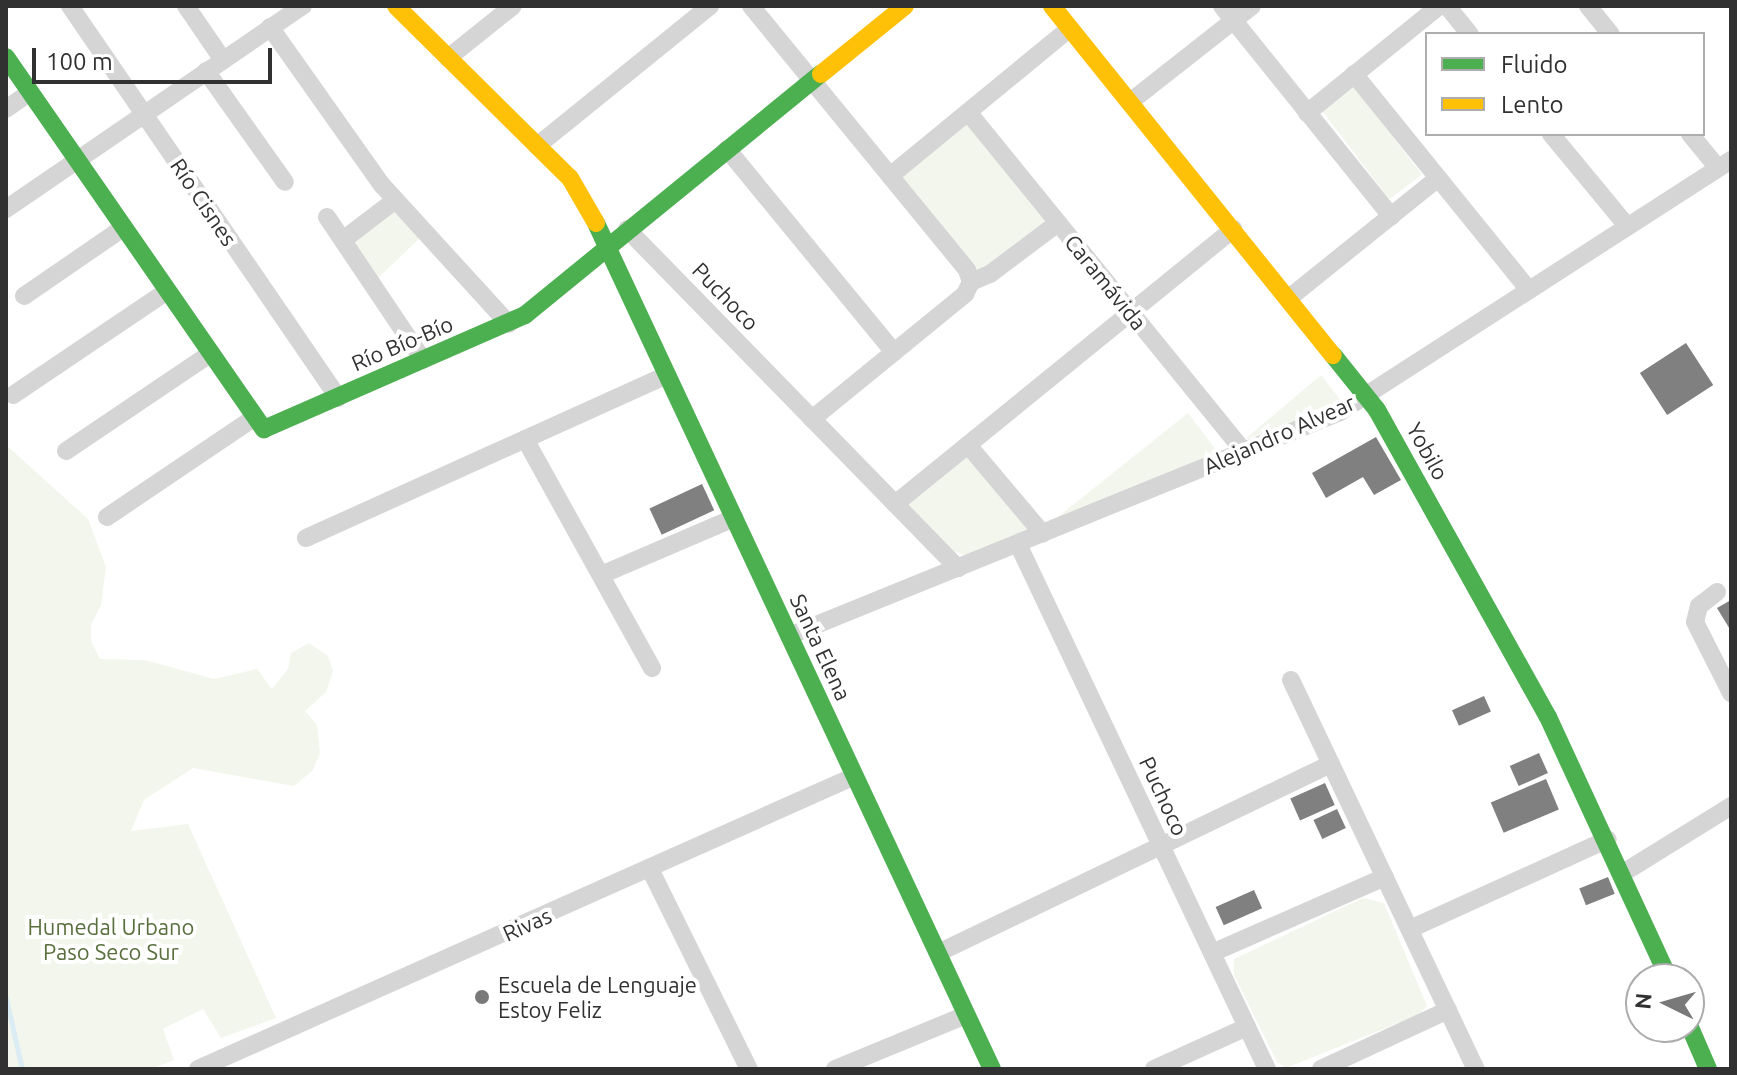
<!DOCTYPE html>
<meta charset="utf-8">
<style>
body{margin:0}
#map{position:relative;width:1737px;height:1075px;overflow:hidden;background:#fff;font-family:Ubuntu,sans-serif}
div>[style]{position:absolute}
[style*='--x']{left:calc(var(--x)*1px);top:calc(var(--y)*1px);width:calc(var(--w)*1px);rotate:calc(var(--a)*1deg)}
.green>*{inset:0;background:#f3f6ed;transform-origin:0 0}
.stream>*{height:5px;margin:-2.5px;padding:0 2.5px;transform-origin:2.5px;border-radius:2.5px;background:#dbecf3}
.building>*{inset:0;background:#808080;transform-origin:0 0}
.street>*{height:18px;margin:-9px;padding:0 9px;transform-origin:9px;border-radius:9px;background:#d5d5d5}
.fast>*{height:18px;margin:-9px;padding:0 9px;transform-origin:9px;border-radius:9px;background:#4caf50}
.slow>*{height:18px;margin:-9px;padding:0 9px;transform-origin:9px;border-radius:9px;background:#ffc107}
.dots>*{width:22px;height:22px;translate:-50% -50%;box-sizing:border-box;border:4px solid #fff;border-radius:50%}
span{translate:-50% -50%;white-space:nowrap;text-align:center;line-height:1.15;-webkit-text-stroke:8px #fff;paint-order:stroke}
.street-label{font-size:22px;color:#313131}
.park-label{font-size:22px;color:#596f3d}
.poi-label{font-size:22px;color:#313131}
.left{translate:0 -50%;text-align:left}
.frame{position:absolute;inset:0;border:8px solid #313131;pointer-events:none}
.legend{position:absolute;left:1425px;top:32px;width:280px;height:104px;box-sizing:border-box;background:#fff;border:2px solid #adadad;margin:0;padding:10px 14px;list-style:none;font-size:24px;color:#313131}
.legend li{display:flex;align-items:center;gap:16px;height:40px}
.legend b{width:40px;border:2px solid #adadad}
.north{position:absolute;left:1625px;top:963px;width:80px;height:80px;box-sizing:border-box;background:#fff;border:2px solid #adadad;border-radius:50%;rotate:275deg;font-size:22px;font-weight:700;line-height:32px;text-align:center;color:#313131}
.north::after{content:'';display:block;margin:auto;width:28px;height:36px;background:#797979;clip-path:polygon(50% 0,100% 100%,50% 72%,0 100%)}
.scale{position:absolute;left:32px;top:48px;width:240px;height:36px;box-sizing:border-box;border:4px solid #313131;border-top:0;padding-left:10px;font-size:24px;line-height:28px;white-space:nowrap;color:#313131;-webkit-text-stroke:6px #fff;paint-order:stroke}
</style>
<div id="map">
<div class="green">
<div style="left:1355px;top:86px;width:111px;height:41px;rotate:53deg"></div>
<div style="left:969px;top:119px;width:130px;height:89px;rotate:52deg"></div>
<div style="clip-path:polygon(396px 209px,423px 235px,378px 278px,350px 244px)"></div>
<div style="clip-path:polygon(1321px 375px,1342px 402px,1244px 440px)"></div>
<div style="clip-path:polygon(1188px 413px,1219px 454px,1054px 520px)"></div>
<div style="clip-path:polygon(6px 445px,88px 519px,106px 567px,101px 605px,91px 625px,91px 641px,100px 659px,145px 660px,214px 679px,257px 669px,272px 689px,288px 669px,291px 653px,309px 643px,328px 656px,333px 671px,326px 692px,305px 711px,317px 725px,320px 753px,313px 770px,294px 786px,193px 768px,144px 800px,131px 831px,188px 824px,276px 1018px,221px 1038px,203px 1009px,163px 1029px,174px 1060px,151px 1069px,6px 1069px)"></div>
<div style="clip-path:polygon(968px 456px,1029px 529px,967px 556px,955px 552px,906px 503px)"></div>
<div style="clip-path:polygon(1363px 898px,1384px 903px,1427px 1006px,1418px 1015px,1286px 1068px,1277px 1062px,1234px 975px,1234px 959px)"></div>
</div>
<div class="stream">
<div style="--x:6;--y:998;--w:73;--a:77.3"></div>
</div>
<div class="building">
<div style="left:1686px;top:343px;width:50px;height:55px;rotate:57deg"></div>
<div style="clip-path:polygon(1376px 437px,1401px 480px,1374px 495px,1363px 477px,1326px 498px,1312px 473px)"></div>
<div style="left:702px;top:484px;width:29px;height:58px;rotate:65deg"></div>
<div style="clip-path:polygon(1731px 600px,1731px 631px,1717px 608px)"></div>
<div style="left:1484px;top:696px;width:17px;height:35px;rotate:66deg"></div>
<div style="left:1539px;top:753px;width:22px;height:32px;rotate:66deg"></div>
<div style="left:1546px;top:779px;width:33px;height:60px;rotate:67deg"></div>
<div style="left:1325px;top:783px;width:24px;height:38px;rotate:66deg"></div>
<div style="left:1337px;top:809px;width:21px;height:26px;rotate:65deg"></div>
<div style="left:1608px;top:877px;width:18px;height:31px;rotate:68deg"></div>
<div style="left:1254px;top:890px;width:20px;height:42px;rotate:66deg"></div>
</div>
<div class="street">
<div style="--x:70;--y:6;--w:475;--a:55.6"></div>
<div style="--x:186;--y:6;--w:65;--a:55.6"></div>
<div style="--x:751;--y:6;--w:341;--a:50.7"></div>
<div style="--x:967;--y:270;--w:13;--a:72"></div>
<div style="--x:1222;--y:6;--w:270;--a:51.2"></div>
<div style="--x:1447;--y:6;--w:36;--a:51"></div>
<div style="--x:1588;--y:6;--w:36;--a:51"></div>
<div style="--x:270;--y:27;--w:194;--a:54.7"></div>
<div style="--x:382;--y:185;--w:188;--a:47.6"></div>
<div style="--x:448;--y:58;--w:83;--a:-38.7"></div>
<div style="--x:206;--y:71;--w:136;--a:54.6"></div>
<div style="--x:1354;--y:74;--w:278;--a:51"></div>
<div style="--x:1130;--y:102;--w:155;--a:-38.2"></div>
<div style="--x:6;--y:109;--w:29;--a:-35"></div>
<div style="--x:968;--y:112;--w:438;--a:50.9"></div>
<div style="--x:1307;--y:113;--w:170;--a:-39"></div>
<div style="--x:1551;--y:134;--w:119;--a:50.4"></div>
<div style="--x:1690;--y:134;--w:44;--a:50.5"></div>
<div style="--x:537;--y:146;--w:223;--a:-39"></div>
<div style="--x:727;--y:149;--w:263;--a:50.6"></div>
<div style="--x:890;--y:176;--w:233;--a:-39.4"></div>
<div style="--x:6;--y:209;--w:360;--a:-34.4"></div>
<div style="--x:327;--y:217;--w:172;--a:56.1"></div>
<div style="--x:627;--y:229;--w:474;--a:45.7"></div>
<div style="--x:343;--y:240;--w:64;--a:-37.4"></div>
<div style="--x:971;--y:282;--w:21;--a:-23"></div>
<div style="--x:990;--y:274;--w:85;--a:-36.9"></div>
<div style="--x:24;--y:296;--w:120;--a:-34.5"></div>
<div style="--x:1289;--y:298;--w:191;--a:-38.8"></div>
<div style="--x:13;--y:395;--w:186;--a:-34"></div>
<div style="--x:812;--y:419;--w:198;--a:-39.2"></div>
<div style="--x:965;--y:294;--w:13;--a:-63"></div>
<div style="--x:525;--y:439;--w:262;--a:61"></div>
<div style="--x:968;--y:445;--w:116;--a:49.9"></div>
<div style="--x:66;--y:451;--w:174;--a:-34"></div>
<div style="--x:895;--y:504;--w:436;--a:-39.1"></div>
<div style="--x:107;--y:517;--w:177;--a:-34"></div>
<div style="--x:306;--y:538;--w:396;--a:-24.3"></div>
<div style="--x:1018;--y:544;--w:581;--a:64.63"></div>
<div style="--x:601;--y:575;--w:145;--a:-23.2"></div>
<div style="--x:1717;--y:592;--w:23;--a:142"></div>
<div style="--x:1699;--y:606;--w:16;--a:104"></div>
<div style="--x:1695;--y:622;--w:80;--a:63.1"></div>
<div style="--x:789;--y:636;--w:595;--a:-22.12"></div>
<div style="--x:1340;--y:412;--w:465;--a:-32.8"></div>
<div style="--x:1291;--y:680;--w:431;--a:64.6"></div>
<div style="--x:650;--y:869;--w:223;--a:63.7"></div>
<div style="--x:1623;--y:873;--w:127;--a:-31.8"></div>
<div style="--x:1410;--y:929;--w:217;--a:-24.4"></div>
<div style="--x:938;--y:953;--w:436;--a:-25.7"></div>
<div style="--x:1212;--y:953;--w:189;--a:-23.7"></div>
<div style="--x:198;--y:1069;--w:719;--a:-24.04"></div>
<div style="--x:835;--y:1069;--w:142;--a:-22.4"></div>
<div style="--x:1154;--y:1069;--w:102;--a:-24.3"></div>
<div style="--x:1321;--y:1069;--w:140;--a:-24.9"></div>
</div>
<div class="fast">
<div style="--x:6;--y:57;--w:453;--a:55.3"></div>
<div style="--x:264;--y:429;--w:285;--a:-23.6"></div>
<div style="--x:525;--y:315;--w:382;--a:-39.2"></div>
<div style="--x:596;--y:223;--w:934;--a:64.92"></div>
<div style="--x:1333;--y:355;--w:70;--a:51.3"></div>
<div style="--x:1377;--y:410;--w:351;--a:60.9"></div>
<div style="--x:1548;--y:717;--w:289;--a:65.2"></div>
<div style="--x:1689;--y:1025;--w:48;--a:66.6"></div>
</div>
<div class="slow">
<div style="--x:396;--y:6;--w:245;--a:44.7"></div>
<div style="--x:570;--y:178;--w:52;--a:60"></div>
<div style="--x:1052;--y:6;--w:448;--a:51.2"></div>
<div style="--x:821;--y:74;--w:108;--a:-39"></div>
</div>
<div class="dots">
<div style="left:482px;top:997px;background:#797979"></div>
</div>
<div class="street-label">
<span style="left:204px;top:202px;rotate:56deg">Río Cisnes</span>
<span style="left:1106px;top:282px;rotate:51deg">Caramávida</span>
<span style="left:726px;top:296px;rotate:46deg">Puchoco</span>
<span style="left:402px;top:343px;rotate:-23deg">Río Bío-Bío</span>
<span style="left:1279px;top:434px;rotate:-24deg">Alejandro Alvear</span>
<span style="left:1428px;top:451px;rotate:61deg">Yobilo</span>
<span style="left:821px;top:647px;rotate:65deg">Santa Elena</span>
<span style="left:1164px;top:796px;rotate:65deg">Puchoco</span>
<span style="left:527px;top:924px;rotate:-24deg">Rivas</span>
</div>
<div class="park-label">
<span style="left:111px;top:939px">Humedal Urbano<br>Paso Seco Sur</span>
</div>
<div class="poi-label">
<span class="left" style="left:498px;top:997px">Escuela de Lenguaje<br>Estoy Feliz</span>
</div>
<div class="frame"></div>
<ul class="legend">
<li><b style="height:10px;background:#4caf50"></b>Fluido</li>
<li><b style="height:10px;background:#ffc107"></b>Lento</li>
</ul>
<div class="north">N</div>
<div class="scale">100 m</div>
</div>
